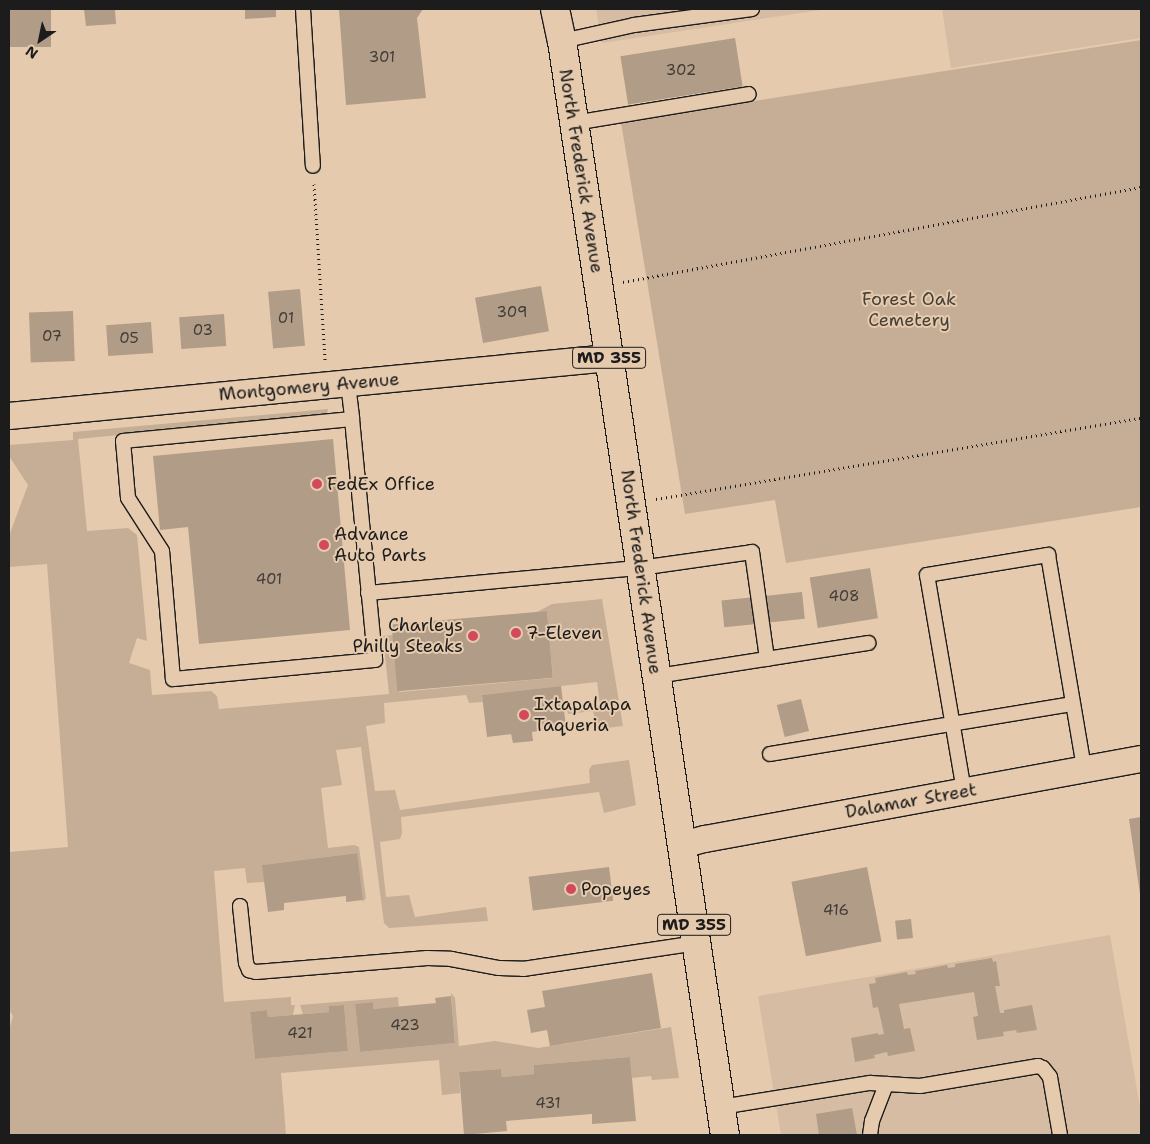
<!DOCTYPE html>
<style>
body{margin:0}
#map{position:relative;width:1150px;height:1144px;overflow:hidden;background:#e6caad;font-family:"Shantell Sans",sans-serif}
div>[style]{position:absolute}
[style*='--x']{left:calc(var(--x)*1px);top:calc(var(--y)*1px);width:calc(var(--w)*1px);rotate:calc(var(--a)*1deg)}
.built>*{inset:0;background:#d6bca2}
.green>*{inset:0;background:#c5ae95}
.building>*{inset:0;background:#b19c87;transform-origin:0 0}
.path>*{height:3px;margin-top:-1.5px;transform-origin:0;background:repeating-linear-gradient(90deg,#1c1c1c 0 1px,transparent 0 5px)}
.roads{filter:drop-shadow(1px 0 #1c1c1c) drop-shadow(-1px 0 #1c1c1c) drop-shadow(0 1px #1c1c1c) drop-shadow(0 -1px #1c1c1c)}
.service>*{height:14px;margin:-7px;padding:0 7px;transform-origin:7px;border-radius:7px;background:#e6caad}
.minor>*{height:26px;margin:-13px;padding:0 13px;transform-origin:13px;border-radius:13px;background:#e6caad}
.primary>*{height:28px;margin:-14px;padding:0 14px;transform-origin:14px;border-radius:14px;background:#e6caad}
.dots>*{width:14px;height:14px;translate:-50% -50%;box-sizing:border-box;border:2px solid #e6caad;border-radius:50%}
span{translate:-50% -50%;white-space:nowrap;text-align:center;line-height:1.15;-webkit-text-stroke:4px #e6caad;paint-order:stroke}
.number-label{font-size:15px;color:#413c37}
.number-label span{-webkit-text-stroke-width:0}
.shield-label span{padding:1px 4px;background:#e6caad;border:1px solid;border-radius:4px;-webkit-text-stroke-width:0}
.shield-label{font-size:16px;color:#1c1c1c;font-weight:700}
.street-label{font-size:18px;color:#1c1c1c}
.park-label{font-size:18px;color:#46403a}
.poi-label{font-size:18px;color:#1c1c1c}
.left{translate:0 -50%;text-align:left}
.right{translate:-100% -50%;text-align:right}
.frame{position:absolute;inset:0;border:10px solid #1c1c1c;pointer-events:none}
.north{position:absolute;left:15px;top:15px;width:50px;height:50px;-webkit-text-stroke:4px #e6caad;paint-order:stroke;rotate:214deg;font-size:14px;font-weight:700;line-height:20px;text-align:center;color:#1c1c1c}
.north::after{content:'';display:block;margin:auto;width:18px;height:22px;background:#1c1c1c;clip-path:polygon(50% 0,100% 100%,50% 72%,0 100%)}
</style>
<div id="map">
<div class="built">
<div style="clip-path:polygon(596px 9px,827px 9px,602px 43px)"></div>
<div style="clip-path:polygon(942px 9px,1141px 9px,1141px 38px,951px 68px)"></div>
<div style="clip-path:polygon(1110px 935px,1141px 1113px,1141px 1135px,781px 1135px,758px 996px)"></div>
</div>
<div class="green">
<div style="clip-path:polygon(1141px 40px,1141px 507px,786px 563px,775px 500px,685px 514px,621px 122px)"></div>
<div style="clip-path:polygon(328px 409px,327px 413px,324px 415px,78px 439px,87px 531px,128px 528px,137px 535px,147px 641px,137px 638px,129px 663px,150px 670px,152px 695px,211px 691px,217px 696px,219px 709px,389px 694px,383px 636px,393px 635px,399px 692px,553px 678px,547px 611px,537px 612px,552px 604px,602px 599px,623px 726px,597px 729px,593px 711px,568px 714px,567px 710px,600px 705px,597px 682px,482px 695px,483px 702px,469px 703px,466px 695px,384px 703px,385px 723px,366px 726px,375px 791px,395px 790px,400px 810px,590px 783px,589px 770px,592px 765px,629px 760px,636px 805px,604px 813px,599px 792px,401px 817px,402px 833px,400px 839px,380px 842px,386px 897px,409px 895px,415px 917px,486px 907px,488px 921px,389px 928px,384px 923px,361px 747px,336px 750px,342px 785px,321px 788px,328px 848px,354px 845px,359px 847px,366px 898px,363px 902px,356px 853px,263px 865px,265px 882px,247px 883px,245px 868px,214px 871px,224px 1002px,291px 997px,291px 1005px,295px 1005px,293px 1015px,268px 1017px,267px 1010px,250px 1012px,255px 1059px,348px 1051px,344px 1005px,329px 1006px,329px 1012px,303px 1014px,300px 1005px,398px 997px,399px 1007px,373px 1009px,373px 1002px,355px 1004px,360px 1052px,455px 1043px,451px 993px,455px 998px,459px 1046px,495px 1041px,538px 1048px,671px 1027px,679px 1078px,652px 1080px,651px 1076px,632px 1078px,630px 1057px,534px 1065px,534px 1074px,502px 1077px,501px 1069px,459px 1072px,460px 1093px,442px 1095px,439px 1060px,281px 1073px,286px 1135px,9px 1135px,9px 1030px,13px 1016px,9px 1010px,9px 852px,68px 847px,47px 564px,9px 567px,9px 536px,28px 485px,9px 456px,9px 445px,73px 440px,73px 432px)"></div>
</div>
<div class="building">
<div style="left:9px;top:9px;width:42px;height:38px"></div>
<div style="clip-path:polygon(84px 9px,115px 9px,116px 24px,86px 26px)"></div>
<div style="clip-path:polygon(245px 9px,276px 9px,276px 17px,245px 19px)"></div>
<div style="clip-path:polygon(339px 9px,423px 9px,417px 18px,426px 98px,346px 105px)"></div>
<div style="left:735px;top:38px;width:49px;height:116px;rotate:81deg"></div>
<div style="left:541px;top:286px;width:46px;height:67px;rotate:80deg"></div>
<div style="left:300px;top:289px;width:57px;height:32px;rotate:85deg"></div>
<div style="left:73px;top:311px;width:50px;height:44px;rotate:88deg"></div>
<div style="left:224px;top:314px;width:32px;height:45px;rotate:86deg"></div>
<div style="left:151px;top:322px;width:31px;height:45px;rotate:86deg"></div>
<div style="clip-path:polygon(333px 439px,350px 630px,199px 644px,188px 527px,160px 530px,153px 456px)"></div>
<div style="left:870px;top:568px;width:51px;height:61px;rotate:81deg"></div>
<div style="left:802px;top:592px;width:27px;height:81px;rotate:84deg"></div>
<div style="left:547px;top:611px;width:67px;height:156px;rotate:85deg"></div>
<div style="clip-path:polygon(561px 686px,566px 727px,532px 732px,533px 741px,513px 743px,511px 734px,487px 737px,482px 695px)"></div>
<div style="left:801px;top:699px;width:33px;height:25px;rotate:76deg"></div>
<div style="clip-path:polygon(1141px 817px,1141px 894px,1140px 894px,1129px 819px)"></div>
<div style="clip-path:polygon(357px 853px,363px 900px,346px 902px,346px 896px,284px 903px,284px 910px,268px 912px,262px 865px)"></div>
<div style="left:609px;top:867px;width:34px;height:81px;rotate:83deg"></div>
<div style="left:867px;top:867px;width:76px;height:77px;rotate:79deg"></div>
<div style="left:911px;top:919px;width:19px;height:16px;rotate:84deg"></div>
<div style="clip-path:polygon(992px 958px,993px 962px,996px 961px,1000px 986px,995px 986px,1000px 1013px,1004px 1013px,1004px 1010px,1032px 1005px,1037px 1030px,1017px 1033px,1016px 1030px,1003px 1032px,1004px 1036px,977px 1040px,973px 1017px,978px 1016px,974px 992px,899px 1004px,904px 1029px,910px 1028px,915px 1051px,888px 1056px,887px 1052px,874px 1055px,875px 1058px,855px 1062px,851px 1038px,878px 1033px,878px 1035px,884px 1034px,878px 1007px,873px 1008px,869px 984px,876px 983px,875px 978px,907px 972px,908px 975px,916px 974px,915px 971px,947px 965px,948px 968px,955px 967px,955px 964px)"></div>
<div style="clip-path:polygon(652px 973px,661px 1028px,550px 1046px,547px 1030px,531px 1033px,527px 1010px,545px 1007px,542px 991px)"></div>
<div style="clip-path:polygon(451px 996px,455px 1043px,360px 1052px,355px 1004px,373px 1002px,373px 1009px,436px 1003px,435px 998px)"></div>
<div style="clip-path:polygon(344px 1005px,348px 1051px,255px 1059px,250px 1012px,267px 1010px,268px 1017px,329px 1012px,329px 1006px)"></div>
<div style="clip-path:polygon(630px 1057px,636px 1121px,592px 1124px,592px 1114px,506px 1121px,507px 1131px,464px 1135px,459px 1072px,501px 1069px,502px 1077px,534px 1074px,534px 1065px)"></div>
<div style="clip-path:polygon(852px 1108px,857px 1135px,819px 1135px,816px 1114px)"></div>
</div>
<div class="path">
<div style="--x:314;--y:184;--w:176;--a:86.4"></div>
<div style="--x:623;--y:282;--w:527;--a:-10.39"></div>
<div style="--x:656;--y:499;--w:492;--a:-9.5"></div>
</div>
<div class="roads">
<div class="service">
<div style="--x:303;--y:9;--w:157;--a:86.4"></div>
<div style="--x:562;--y:41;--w:74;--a:-12.5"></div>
<div style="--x:634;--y:25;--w:119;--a:-7.7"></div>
<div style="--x:574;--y:123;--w:177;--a:-9.4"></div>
<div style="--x:348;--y:384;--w:35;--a:83"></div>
<div style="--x:352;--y:419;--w:242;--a:84.5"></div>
<div style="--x:375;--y:660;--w:203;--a:174.6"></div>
<div style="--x:173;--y:679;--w:128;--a:-94.9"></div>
<div style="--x:162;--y:551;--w:63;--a:-122.7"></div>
<div style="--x:128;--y:498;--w:57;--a:-95"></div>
<div style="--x:123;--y:441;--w:230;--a:-5.5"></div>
<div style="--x:368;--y:593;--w:273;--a:-5.3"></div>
<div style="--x:640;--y:568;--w:113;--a:-8.1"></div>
<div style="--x:752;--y:552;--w:108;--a:82"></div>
<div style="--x:657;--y:676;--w:214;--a:-8.9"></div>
<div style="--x:770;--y:754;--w:306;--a:-9.4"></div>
<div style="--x:964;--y:791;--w:219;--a:-99.7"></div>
<div style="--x:927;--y:575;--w:123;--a:-9.4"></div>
<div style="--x:1048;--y:555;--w:216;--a:80.4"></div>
<div style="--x:240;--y:906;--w:57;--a:84"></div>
<div style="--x:246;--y:963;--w:8;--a:67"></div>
<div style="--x:249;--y:970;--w:7;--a:16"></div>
<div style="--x:256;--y:972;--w:172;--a:-4.7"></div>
<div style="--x:427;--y:958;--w:24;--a:2"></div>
<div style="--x:451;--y:959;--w:49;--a:10.6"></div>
<div style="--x:499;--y:968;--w:24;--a:2"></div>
<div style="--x:523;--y:969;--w:176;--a:-8.5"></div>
<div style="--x:721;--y:1107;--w:151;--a:-9.2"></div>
<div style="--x:870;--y:1083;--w:50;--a:3.4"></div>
<div style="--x:920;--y:1086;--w:120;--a:-9.6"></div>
<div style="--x:1038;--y:1066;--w:5;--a:22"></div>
<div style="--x:1043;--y:1068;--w:11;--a:52"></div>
<div style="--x:1050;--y:1077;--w:59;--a:80.2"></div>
<div style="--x:870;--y:1135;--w:14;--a:-82"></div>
<div style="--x:872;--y:1121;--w:40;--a:-69"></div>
</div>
<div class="minor">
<div style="--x:9;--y:416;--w:603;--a:-5.52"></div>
<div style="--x:682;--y:845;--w:24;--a:-15"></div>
<div style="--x:705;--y:839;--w:443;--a:-10.4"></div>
</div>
<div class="primary">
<div style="--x:555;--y:9;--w:33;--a:78"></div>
<div style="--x:562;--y:41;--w:1106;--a:81.53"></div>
</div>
</div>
<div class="dots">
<div style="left:317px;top:484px;background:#d1495b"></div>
<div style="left:324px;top:545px;background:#d1495b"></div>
<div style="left:516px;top:633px;background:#d1495b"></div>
<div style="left:473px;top:636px;background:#d1495b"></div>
<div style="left:524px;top:715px;background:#d1495b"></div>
<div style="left:571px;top:889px;background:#d1495b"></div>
</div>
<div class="number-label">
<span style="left:382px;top:58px">301</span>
<span style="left:681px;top:71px">302</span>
<span style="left:512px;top:313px">309</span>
<span style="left:286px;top:319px">01</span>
<span style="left:203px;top:331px">03</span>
<span style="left:52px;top:337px">07</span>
<span style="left:129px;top:339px">05</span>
<span style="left:269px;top:580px">401</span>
<span style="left:844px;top:597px">408</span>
<span style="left:836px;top:911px">416</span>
<span style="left:405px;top:1026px">423</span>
<span style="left:300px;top:1034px">421</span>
<span style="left:548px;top:1104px">431</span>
</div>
<div class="shield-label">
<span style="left:609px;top:358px">MD 355</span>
<span style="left:694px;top:925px">MD 355</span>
</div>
<div class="street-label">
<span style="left:581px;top:171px;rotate:81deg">North Frederick Avenue</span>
<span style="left:309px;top:387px;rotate:-5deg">Montgomery Avenue</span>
<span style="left:641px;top:572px;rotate:82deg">North Frederick Avenue</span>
<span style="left:911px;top:801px;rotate:-10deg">Dalamar Street</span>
</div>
<div class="park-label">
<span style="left:909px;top:310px">Forest Oak<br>Cemetery</span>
</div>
<div class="poi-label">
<span class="left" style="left:327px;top:484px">FedEx Office</span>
<span class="left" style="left:334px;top:545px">Advance<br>Auto Parts</span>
<span class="right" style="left:463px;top:636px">Charleys<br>Philly Steaks</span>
<span class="left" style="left:526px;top:633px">7-Eleven</span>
<span class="left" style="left:534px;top:715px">Ixtapalapa<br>Taqueria</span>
<span class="left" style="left:581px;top:889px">Popeyes</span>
</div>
<div class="frame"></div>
<div class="north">N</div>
</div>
